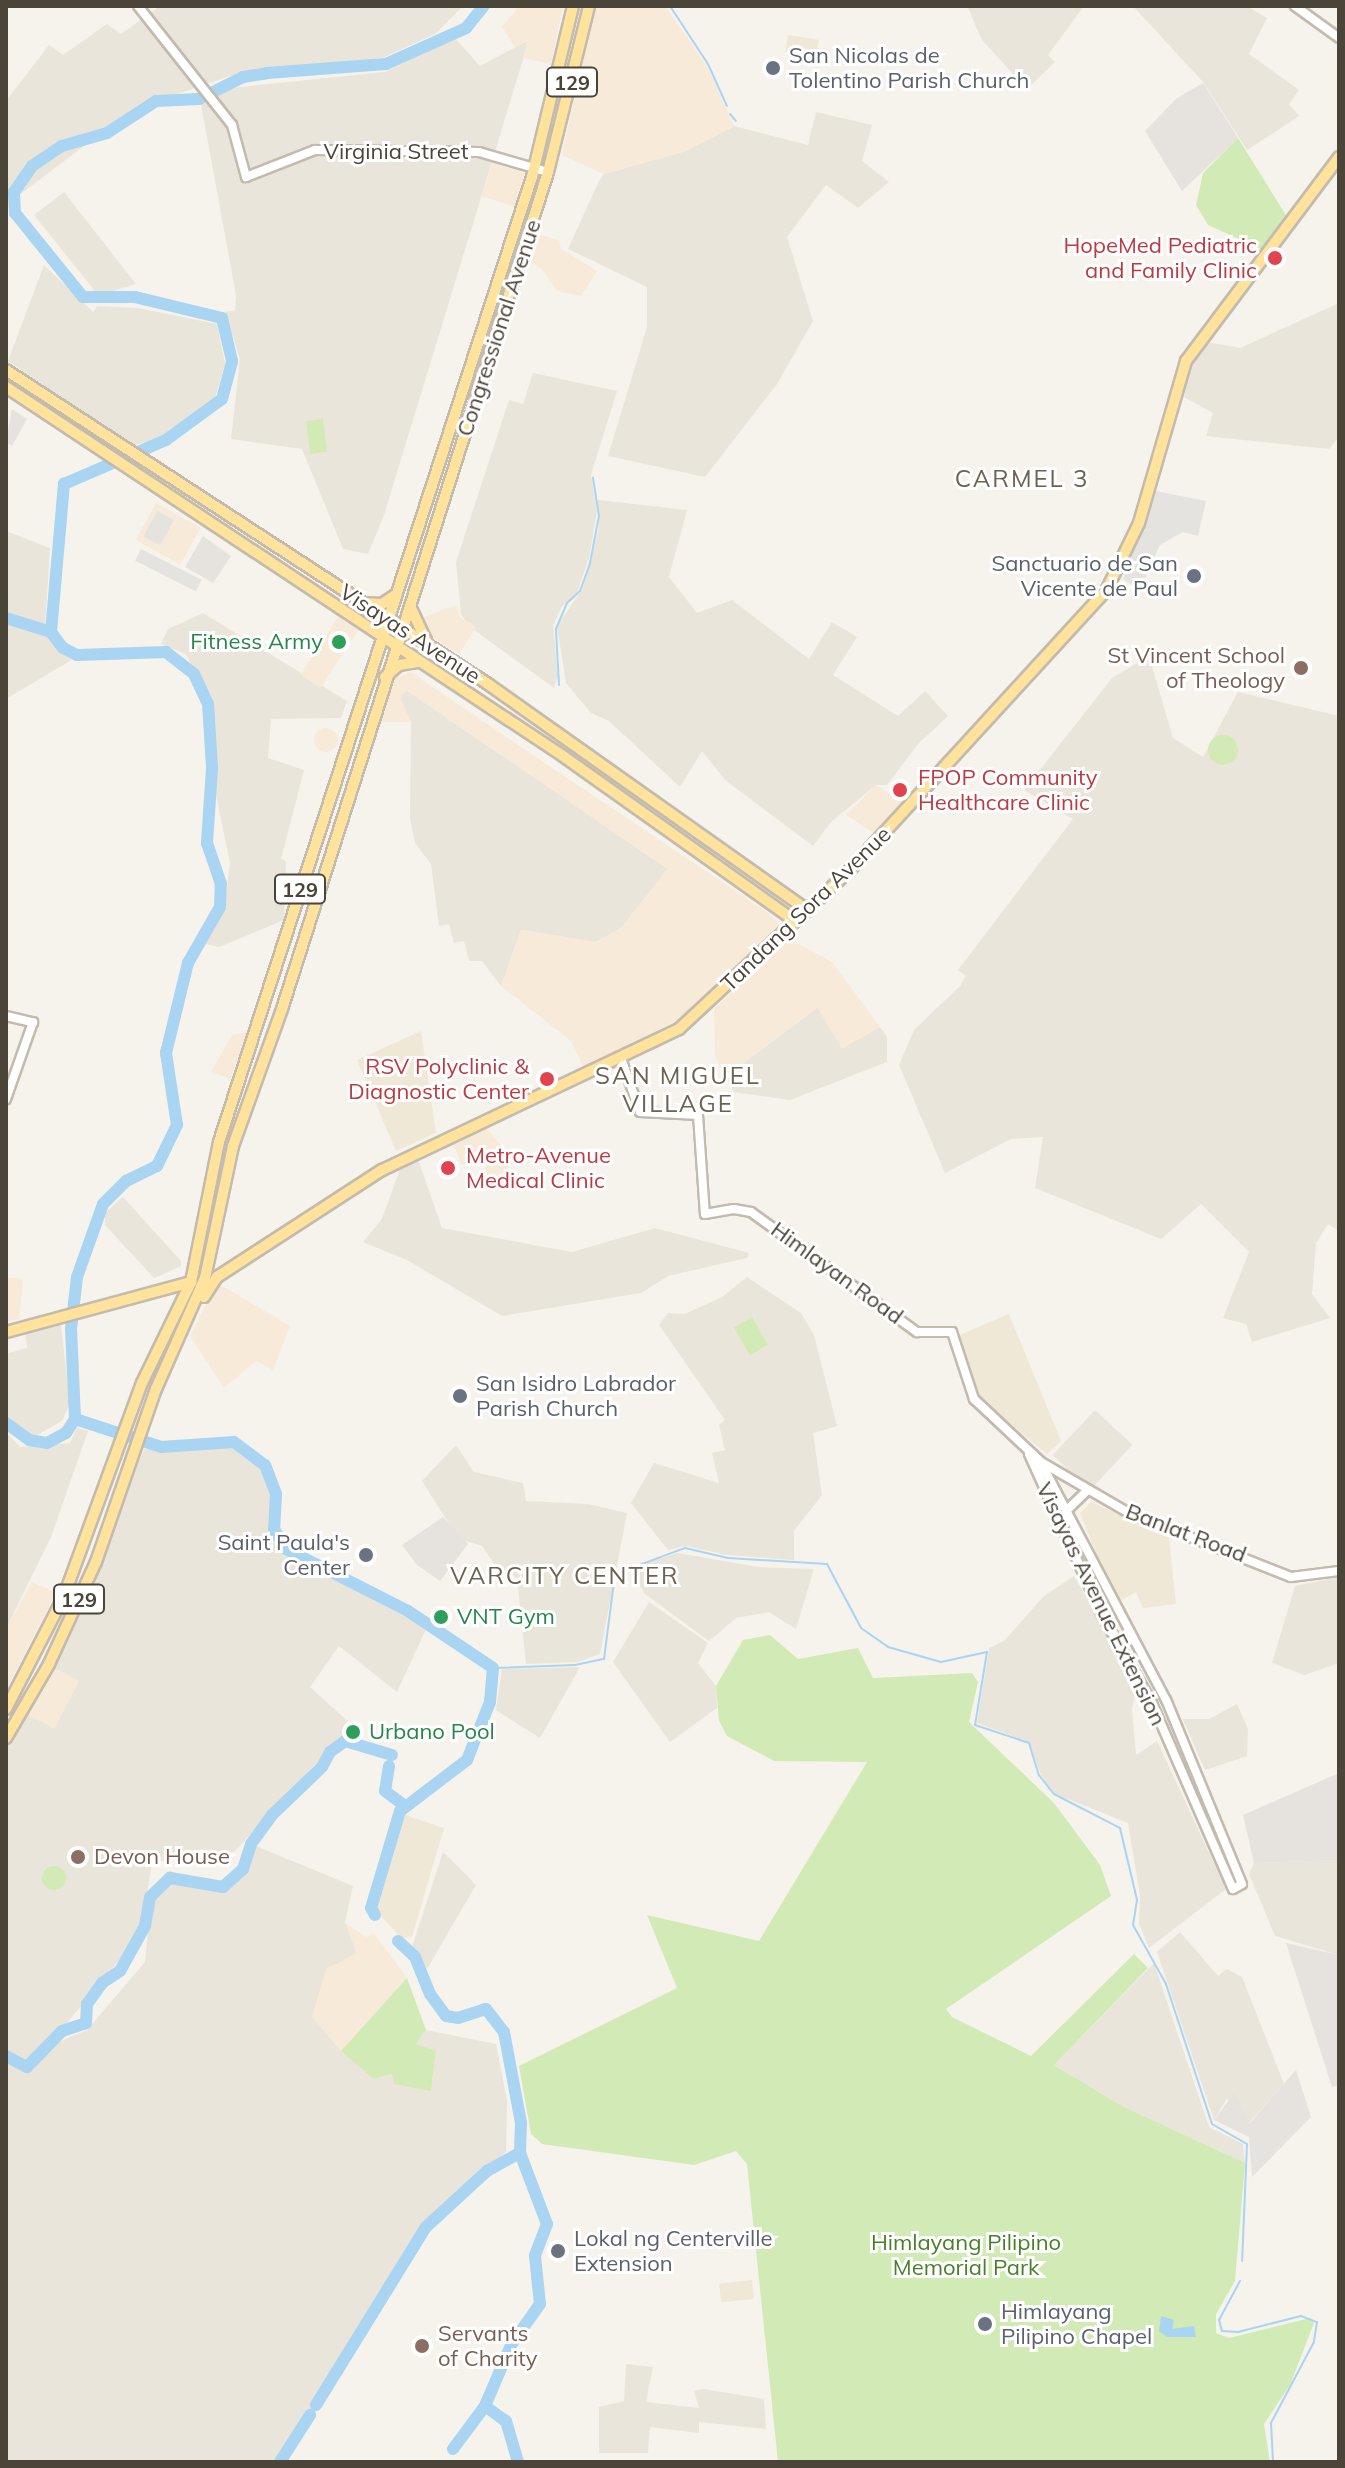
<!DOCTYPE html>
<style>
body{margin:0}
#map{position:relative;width:1345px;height:2468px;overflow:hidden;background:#f6f3ec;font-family:Mulish,sans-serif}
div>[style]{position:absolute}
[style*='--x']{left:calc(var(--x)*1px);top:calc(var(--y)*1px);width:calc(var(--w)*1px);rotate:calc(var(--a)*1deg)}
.residential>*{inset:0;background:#eae5da;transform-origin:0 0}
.commercial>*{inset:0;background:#f7ead8;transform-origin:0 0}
.round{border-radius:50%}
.industrial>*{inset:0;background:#e6e2dd}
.education>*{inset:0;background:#efe8d6;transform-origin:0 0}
.green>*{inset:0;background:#d2eab5;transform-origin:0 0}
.parking>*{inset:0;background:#e5e3e0;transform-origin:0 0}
.water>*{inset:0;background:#a9d4f2}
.stream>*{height:2px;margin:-1px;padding:0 1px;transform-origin:1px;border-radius:1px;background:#a9d4f2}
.river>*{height:12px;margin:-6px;padding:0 6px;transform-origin:6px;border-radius:6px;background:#a9d4f2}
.roads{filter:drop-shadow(2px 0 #c2bbae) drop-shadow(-2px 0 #c2bbae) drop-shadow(0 2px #c2bbae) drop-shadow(0 -2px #c2bbae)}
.minor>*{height:8px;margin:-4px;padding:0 4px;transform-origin:4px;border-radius:4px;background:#fff}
.major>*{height:10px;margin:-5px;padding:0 5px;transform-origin:5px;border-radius:5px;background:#ffe39c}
.dots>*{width:22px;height:22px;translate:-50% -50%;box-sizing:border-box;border:4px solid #fff;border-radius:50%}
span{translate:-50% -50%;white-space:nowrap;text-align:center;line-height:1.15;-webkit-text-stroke:6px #fff;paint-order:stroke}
.shield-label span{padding:2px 6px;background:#fff;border:2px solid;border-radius:6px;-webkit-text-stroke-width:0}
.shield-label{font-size:20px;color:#4b4439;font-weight:700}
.worship-label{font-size:22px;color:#5b616d}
.left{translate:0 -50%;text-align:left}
.right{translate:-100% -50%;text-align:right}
.street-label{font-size:22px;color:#4b4439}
.health-label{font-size:22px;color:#be3a42}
.leisure-label{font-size:22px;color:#27864d}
.education-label{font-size:22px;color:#785e54}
.park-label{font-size:22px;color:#4a7f2a}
.neighbourhood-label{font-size:24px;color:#6e6250;letter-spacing:2px}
.frame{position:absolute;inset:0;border:8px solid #4b4439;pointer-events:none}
</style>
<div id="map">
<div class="residential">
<div style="clip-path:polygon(160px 6px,463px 6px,435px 34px,382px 58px,230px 76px,133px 109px,6px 205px,6px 101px,49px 45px,63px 55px,107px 24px,121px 34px)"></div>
<div style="clip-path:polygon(967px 6px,1084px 6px,1048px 55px,1055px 62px,1027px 89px,982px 40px)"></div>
<div style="clip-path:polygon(1133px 6px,1247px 6px,1267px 18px,1249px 54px,1299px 90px,1289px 104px,1299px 116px,1247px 150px,1203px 82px)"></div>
<div style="clip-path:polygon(455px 38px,480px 66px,529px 40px,384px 515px,368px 554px,343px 549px,302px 449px,231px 439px,240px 359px,225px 312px,235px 310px,236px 295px,200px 99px,231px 88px,385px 72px)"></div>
<div style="clip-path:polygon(816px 112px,872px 125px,862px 161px,889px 182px,858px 208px,826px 185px,787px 237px,813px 321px,777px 384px,705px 477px,608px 456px,647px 327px,647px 287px,568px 249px,599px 181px,604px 174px,686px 151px,734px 126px,808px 145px)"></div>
<div style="clip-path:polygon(64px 192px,136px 284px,98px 295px,34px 215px)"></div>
<div style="clip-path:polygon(44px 265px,93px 312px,97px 306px,138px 308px,217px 324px,225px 364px,215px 398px,166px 436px,132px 446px,8px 361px)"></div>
<div style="clip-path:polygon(1339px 303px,1339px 437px,1329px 449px,1206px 436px,1213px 413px,1184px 397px,1190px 367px,1206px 342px,1240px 348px)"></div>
<div style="clip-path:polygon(533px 373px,617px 391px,591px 475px,597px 511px,589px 558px,575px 598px,562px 606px,553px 625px,558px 676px,554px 688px,470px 627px,461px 614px,456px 562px,509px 400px,523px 404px)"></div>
<div style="clip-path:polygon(598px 500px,687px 510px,669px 577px,697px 613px,732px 600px,809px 659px,832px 622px,857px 637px,833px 675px,898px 716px,925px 691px,948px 716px,918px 744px,887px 785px,876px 785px,831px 822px,813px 846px,725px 780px,702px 751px,680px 787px,609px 721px,591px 713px,566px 683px,557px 626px,583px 588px,599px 528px)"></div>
<div style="clip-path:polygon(6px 531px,50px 548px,45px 627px,6px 617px)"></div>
<div style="clip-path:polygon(203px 613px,347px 701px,341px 718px,271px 719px,268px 758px,304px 770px,281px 859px,286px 861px,284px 920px,219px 947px,206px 944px,224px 909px,230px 863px,216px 795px,213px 709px,186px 654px,161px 644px,168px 629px)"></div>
<div style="clip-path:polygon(6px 621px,45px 632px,73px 659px,6px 699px)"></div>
<div style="clip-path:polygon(1149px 656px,1173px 738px,1203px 757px,1238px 692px,1339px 716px,1339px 1231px,1328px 1224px,1316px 1243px,1312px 1294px,1330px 1318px,1252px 1342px,1246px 1324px,1223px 1318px,1249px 1252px,1201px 1204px,1161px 1239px,1035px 1188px,1043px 1137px,1011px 1139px,945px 1173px,899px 1065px,914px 1030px,960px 986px,966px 976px,958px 970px,1073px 819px,1024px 790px,1112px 678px)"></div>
<div style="clip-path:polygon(406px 690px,668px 869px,621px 928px,596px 942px,521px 930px,501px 986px,482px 961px,469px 961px,464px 941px,454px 943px,449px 924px,439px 926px,431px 864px,415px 843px,410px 819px,411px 722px,400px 698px)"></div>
<div style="clip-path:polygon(818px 1007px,842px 1048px,880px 1027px,887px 1037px,887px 1062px,790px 1100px,734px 1092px,725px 1077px)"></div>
<div style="clip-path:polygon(418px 1159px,442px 1228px,572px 1252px,655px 1228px,749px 1253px,747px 1258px,668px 1276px,641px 1293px,502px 1316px,407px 1260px,363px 1242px,382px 1219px,400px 1169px)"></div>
<div style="clip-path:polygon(123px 1197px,181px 1261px,181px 1266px,154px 1278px,105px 1225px,105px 1213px)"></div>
<div style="clip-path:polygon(747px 1277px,801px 1313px,814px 1335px,837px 1426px,813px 1433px,822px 1495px,794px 1531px,794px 1560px,726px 1555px,686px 1546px,668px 1550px,631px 1503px,654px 1463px,719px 1483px,712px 1453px,725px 1450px,719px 1425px,725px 1420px,659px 1325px,668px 1313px,685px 1314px,722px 1297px)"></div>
<div style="clip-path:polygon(61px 1325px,70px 1403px,62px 1421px,32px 1438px,6px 1419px,6px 1354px,27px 1348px,25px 1332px)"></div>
<div style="left:1095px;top:1410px;width:51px;height:62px;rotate:43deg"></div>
<div style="clip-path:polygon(77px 1428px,88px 1431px,51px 1537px,6px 1629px,6px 1432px,20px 1447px,70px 1443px)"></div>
<div style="clip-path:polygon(231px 1443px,263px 1467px,271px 1496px,271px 1531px,280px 1552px,427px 1627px,397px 1692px,339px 1646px,310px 1687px,352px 1725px,234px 1852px,152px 1862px,141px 1934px,47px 2047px,87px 2030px,145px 1962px,151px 1899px,170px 1882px,224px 1891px,244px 1874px,256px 1846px,353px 1886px,345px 1922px,357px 1953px,334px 1969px,313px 2017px,374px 2079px,392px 2074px,431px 2090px,436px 2052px,416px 2044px,426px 2030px,496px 2044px,507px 2100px,506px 2152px,429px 2223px,424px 2220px,279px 2462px,6px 2462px,6px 1747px,77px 1616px,144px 1449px)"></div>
<div style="clip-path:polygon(456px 1445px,474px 1472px,523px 1483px,526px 1501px,588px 1504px,627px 1513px,600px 1654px,578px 1662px,526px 1664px,517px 1578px,494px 1564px,482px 1546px,459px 1539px,422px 1481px)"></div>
<div style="clip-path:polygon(678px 1553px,758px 1567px,814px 1569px,796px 1629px,769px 1612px,736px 1618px,709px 1641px,645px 1594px,632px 1573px,635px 1566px)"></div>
<div style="clip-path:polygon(1074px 1576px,1137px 1686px,1132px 1709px,1136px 1755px,1157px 1741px,1226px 1889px,1149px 1948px,1139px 1924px,1140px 1895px,1128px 1823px,1055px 1794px,1041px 1775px,1029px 1742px,977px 1723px,989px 1648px,1004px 1641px,1044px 1596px)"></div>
<div style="clip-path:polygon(1339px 1577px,1339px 1663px,1304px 1675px,1272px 1663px,1295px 1586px)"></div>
<div style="clip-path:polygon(649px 1602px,708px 1643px,698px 1663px,716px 1686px,717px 1708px,670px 1742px,613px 1662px)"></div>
<div style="clip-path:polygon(580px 1667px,540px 1738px,496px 1710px,502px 1669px)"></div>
<div style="clip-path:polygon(1237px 1704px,1248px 1729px,1247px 1756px,1205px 1770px,1183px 1719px,1209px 1719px)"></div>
<div style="clip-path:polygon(443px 1852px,476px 1885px,427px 1969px,412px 1947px)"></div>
<div style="clip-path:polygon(1339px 1860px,1339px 1955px,1275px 1936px,1249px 1874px,1254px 1863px)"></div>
<div style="clip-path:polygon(1180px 1932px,1218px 1976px,1227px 1969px,1242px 1977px,1284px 2084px,1248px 2124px,1227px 2098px,1214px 2120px,1157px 1952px)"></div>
<div style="clip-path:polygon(1154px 1963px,1209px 2127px,1243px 2144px,1245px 2163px,1122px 2106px,1054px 2065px)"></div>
<div style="clip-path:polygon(626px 2364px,653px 2367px,646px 2402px,699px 2408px,694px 2391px,703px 2389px,764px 2399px,766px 2429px,699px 2422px,699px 2433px,650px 2427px,648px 2453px,599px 2453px,599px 2407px,624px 2401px)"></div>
</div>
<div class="commercial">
<div style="clip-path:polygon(519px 6px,563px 6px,551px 64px,523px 58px,528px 40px,515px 47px,502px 27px)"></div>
<div style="clip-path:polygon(595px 6px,665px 6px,707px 66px,734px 126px,686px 151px,604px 174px,562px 155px)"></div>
<div style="left:492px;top:163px;width:34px;height:35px;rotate:17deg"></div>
<div style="clip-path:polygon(537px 234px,559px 240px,561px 249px,597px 271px,581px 296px,557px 291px,542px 269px,529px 261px)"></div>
<div style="left:156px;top:503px;width:51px;height:42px;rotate:29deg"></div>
<div style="clip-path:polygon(456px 605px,460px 617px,476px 627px,459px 654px,423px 632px,416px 620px)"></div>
<div style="left:338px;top:617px;width:24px;height:69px;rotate:33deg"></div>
<div style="clip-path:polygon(410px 672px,771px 915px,781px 926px,683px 1017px,584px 1068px,571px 1041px,501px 986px,521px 930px,597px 942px,621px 928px,668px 869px,406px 690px,400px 698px,411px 722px,380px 722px,393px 679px)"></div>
<div class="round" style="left:314px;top:728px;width:24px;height:24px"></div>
<div style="clip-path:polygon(876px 785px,903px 802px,873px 833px,846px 815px)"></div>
<div style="clip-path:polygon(789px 939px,832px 962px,880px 1027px,842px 1049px,817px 1007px,725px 1077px,715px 1056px,714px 1009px)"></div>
<div style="clip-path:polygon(248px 1032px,230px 1079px,211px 1072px,232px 1035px)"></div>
<div style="clip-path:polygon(485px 1127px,515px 1160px,493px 1183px,485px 1180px,485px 1164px,462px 1165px,453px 1144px)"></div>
<div style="clip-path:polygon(6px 1277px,23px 1279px,19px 1319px,6px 1322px)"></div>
<div style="clip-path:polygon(217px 1283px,290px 1326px,273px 1370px,256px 1361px,224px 1388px,190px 1336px)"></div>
<div style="clip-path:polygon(32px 1582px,56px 1593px,6px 1690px,6px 1629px)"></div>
<div style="left:53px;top:1667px;width:30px;height:54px;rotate:28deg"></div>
<div style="clip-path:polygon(345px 1922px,366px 1937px,374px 1933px,407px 1978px,341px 2051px,312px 2017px,326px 1969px,357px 1953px)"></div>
</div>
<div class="industrial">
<div style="clip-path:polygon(1203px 83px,1238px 138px,1182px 191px,1145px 131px,1177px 98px)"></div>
<div style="clip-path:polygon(12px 409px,27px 419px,12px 446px,6px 442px)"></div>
<div style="clip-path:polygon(203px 536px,231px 556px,213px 583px,185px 567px)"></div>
<div style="clip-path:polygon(443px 1517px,468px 1544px,440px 1581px,417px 1565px,402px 1545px)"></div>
<div style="clip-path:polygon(1339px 1773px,1339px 1860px,1254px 1863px,1243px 1815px)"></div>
<div style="clip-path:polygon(1286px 1943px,1339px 1955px,1339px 2085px,1332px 2087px)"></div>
<div style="clip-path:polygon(1296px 2070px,1311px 2117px,1252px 2177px,1249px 2137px,1214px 2120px,1235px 2092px,1249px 2124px)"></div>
</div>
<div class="education">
<div style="left:788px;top:35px;width:31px;height:17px;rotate:9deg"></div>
<div style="clip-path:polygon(421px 1031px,436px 1133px,396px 1151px,357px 1060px)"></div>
<div style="clip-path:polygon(1009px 1314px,1061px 1441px,1047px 1454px,979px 1398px,957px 1336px)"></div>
<div style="clip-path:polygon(1091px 1502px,1169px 1538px,1176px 1604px,1143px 1608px,1136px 1592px,1116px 1603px,1080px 1513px)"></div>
<div style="clip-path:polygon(402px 1814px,444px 1828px,412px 1937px,401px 1938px,373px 1907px)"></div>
<div style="left:752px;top:2280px;width:19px;height:33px;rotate:84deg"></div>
</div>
<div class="green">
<div style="clip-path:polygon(1238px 138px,1287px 217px,1263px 250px,1208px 225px,1196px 205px,1203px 173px)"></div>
<div style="left:323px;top:419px;width:33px;height:17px;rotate:83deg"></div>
<div class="round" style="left:1208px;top:735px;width:30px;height:30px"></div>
<div style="left:752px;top:1317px;width:32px;height:21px;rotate:60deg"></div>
<div style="clip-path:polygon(770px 1635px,798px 1659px,858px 1648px,873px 1678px,972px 1673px,978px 1682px,969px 1722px,1054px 1803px,1100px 1865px,1111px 1896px,946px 2009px,952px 2017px,1031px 2056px,1134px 1954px,1148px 1968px,1054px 2065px,1122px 2106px,1245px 2163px,1235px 2281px,1216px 2314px,1216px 2333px,1229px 2338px,1310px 2318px,1314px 2323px,1290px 2385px,1264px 2424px,1270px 2462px,778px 2462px,747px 2164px,736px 2151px,694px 2165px,542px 2144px,531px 2134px,519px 2066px,677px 1988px,647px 1915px,759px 1941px,867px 1762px,774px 1761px,727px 1736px,719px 1721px,716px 1686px,743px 1640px)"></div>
<div class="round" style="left:42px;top:1866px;width:24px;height:24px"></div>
<div style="clip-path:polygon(407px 1978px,426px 2030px,416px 2044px,436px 2051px,431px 2091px,394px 2084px,392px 2074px,374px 2079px,341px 2051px)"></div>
</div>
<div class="parking">
<div style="clip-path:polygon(1156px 491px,1206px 501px,1198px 536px,1183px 532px,1160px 545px,1140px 590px,1123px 579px)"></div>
<div style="left:157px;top:511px;width:19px;height:29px;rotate:28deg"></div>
<div style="left:141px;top:549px;width:68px;height:13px;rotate:27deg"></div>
</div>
<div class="water">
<div style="clip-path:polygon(1161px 2316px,1174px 2320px,1172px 2329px,1194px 2326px,1196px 2337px,1167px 2337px,1159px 2331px)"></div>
</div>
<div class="stream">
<div style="--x:670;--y:6;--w:69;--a:56.8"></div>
<div style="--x:708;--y:64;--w:46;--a:65.7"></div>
<div style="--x:730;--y:114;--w:9;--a:49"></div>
<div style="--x:559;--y:685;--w:56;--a:-93.1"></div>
<div style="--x:556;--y:629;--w:28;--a:-67"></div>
<div style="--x:567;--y:603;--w:18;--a:-43"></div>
<div style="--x:580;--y:591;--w:30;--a:-70"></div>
<div style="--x:590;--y:563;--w:48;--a:-79.2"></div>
<div style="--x:599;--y:516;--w:39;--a:-99"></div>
<div style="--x:493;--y:1668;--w:82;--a:-2.1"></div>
<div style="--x:575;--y:1665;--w:30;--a:-12"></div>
<div style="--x:604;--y:1659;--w:86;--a:-82.6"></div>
<div style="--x:615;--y:1574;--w:75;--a:-20.4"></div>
<div style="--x:685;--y:1548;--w:44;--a:13.1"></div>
<div style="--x:728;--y:1558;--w:99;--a:3.5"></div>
<div style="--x:827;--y:1564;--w:72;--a:62"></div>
<div style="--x:861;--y:1628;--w:33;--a:35"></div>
<div style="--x:888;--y:1647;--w:55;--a:15.8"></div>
<div style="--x:941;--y:1662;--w:47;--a:-12.3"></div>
<div style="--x:987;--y:1652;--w:74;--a:99.3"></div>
<div style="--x:975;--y:1725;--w:57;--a:18.4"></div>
<div style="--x:1029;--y:1743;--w:34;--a:73"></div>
<div style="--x:1039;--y:1775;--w:24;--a:52"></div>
<div style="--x:1054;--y:1794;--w:74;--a:27.3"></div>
<div style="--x:1120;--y:1828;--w:74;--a:76.7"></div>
<div style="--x:1137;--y:1900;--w:25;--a:99"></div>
<div style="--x:1133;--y:1925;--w:68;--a:60.8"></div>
<div style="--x:1166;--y:1984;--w:147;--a:71.8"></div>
<div style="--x:1212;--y:2124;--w:40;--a:29.7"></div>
<div style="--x:1247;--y:2144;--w:117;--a:92.4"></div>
<div style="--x:1240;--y:2281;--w:44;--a:118.3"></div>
<div style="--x:1219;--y:2320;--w:11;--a:75"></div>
<div style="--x:1222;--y:2331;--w:16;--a:4"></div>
<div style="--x:1238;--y:2332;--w:65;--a:-14.3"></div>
<div style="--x:1301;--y:2316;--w:17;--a:21"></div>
<div style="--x:1317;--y:2322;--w:20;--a:99"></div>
<div style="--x:1314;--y:2342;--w:92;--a:118"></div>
<div style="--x:1271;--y:2423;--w:39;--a:87"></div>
</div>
<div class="river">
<div style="--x:6;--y:618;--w:47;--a:17.3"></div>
<div style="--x:75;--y:1419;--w:90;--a:18"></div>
<div style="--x:161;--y:1447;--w:73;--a:-3.9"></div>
<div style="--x:234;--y:1442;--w:39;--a:37"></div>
<div style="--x:265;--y:1465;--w:31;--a:69"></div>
<div style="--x:276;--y:1494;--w:35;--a:93"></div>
<div style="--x:274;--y:1529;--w:23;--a:59"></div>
<div style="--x:286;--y:1549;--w:137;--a:26.9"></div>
<div style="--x:408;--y:1611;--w:102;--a:33.8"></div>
<div style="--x:493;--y:1668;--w:34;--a:95"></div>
<div style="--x:490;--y:1702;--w:62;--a:111.6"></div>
<div style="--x:467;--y:1760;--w:84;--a:142.7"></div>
<div style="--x:400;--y:1811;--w:101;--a:106.6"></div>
<div style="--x:371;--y:1908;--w:8;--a:60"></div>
<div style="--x:6;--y:1423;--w:29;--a:36"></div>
<div style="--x:29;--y:1440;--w:18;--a:9"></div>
<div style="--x:47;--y:1443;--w:21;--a:-28"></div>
<div style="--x:66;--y:1433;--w:17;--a:-57"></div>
<div style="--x:75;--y:1419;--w:90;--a:-92.5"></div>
<div style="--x:71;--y:1329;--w:52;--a:-83.4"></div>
<div style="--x:77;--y:1277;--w:77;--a:-70.4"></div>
<div style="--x:103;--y:1204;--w:33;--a:-45"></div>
<div style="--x:126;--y:1181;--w:34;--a:-26"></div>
<div style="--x:157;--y:1166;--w:46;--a:-64"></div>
<div style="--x:177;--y:1125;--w:73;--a:-98.7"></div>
<div style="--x:166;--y:1053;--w:93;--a:-76.3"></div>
<div style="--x:188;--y:963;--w:64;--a:-60.3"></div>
<div style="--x:220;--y:907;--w:23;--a:-88"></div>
<div style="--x:221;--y:884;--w:43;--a:-108.9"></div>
<div style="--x:207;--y:843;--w:76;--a:-86.2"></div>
<div style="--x:212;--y:767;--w:63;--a:-93.6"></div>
<div style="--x:208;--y:704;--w:33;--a:-115"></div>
<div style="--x:194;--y:674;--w:36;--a:-142"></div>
<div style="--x:166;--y:652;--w:89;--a:178.1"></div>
<div style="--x:77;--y:655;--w:16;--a:-153"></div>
<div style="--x:63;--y:648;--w:20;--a:-127"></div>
<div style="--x:51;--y:632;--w:149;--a:-85"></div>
<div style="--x:64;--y:484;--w:111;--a:-23.3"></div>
<div style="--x:166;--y:440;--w:69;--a:-36.2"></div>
<div style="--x:222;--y:399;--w:39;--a:-75"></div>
<div style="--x:232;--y:361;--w:44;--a:-103.1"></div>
<div style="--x:222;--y:318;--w:89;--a:-166.4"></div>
<div style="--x:135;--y:297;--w:52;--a:180"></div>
<div style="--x:83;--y:297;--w:108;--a:-129"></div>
<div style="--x:15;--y:213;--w:21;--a:-93"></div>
<div style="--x:14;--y:192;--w:32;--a:-55"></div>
<div style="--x:32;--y:166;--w:36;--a:-34"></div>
<div style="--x:62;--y:146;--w:47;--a:-16.1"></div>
<div style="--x:107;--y:133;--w:59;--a:-33.1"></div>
<div style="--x:156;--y:101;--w:43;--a:-2.7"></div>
<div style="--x:199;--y:99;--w:49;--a:-26.6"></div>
<div style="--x:243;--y:77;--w:24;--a:-9"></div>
<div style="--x:267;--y:73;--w:119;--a:-4.3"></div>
<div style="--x:386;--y:64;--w:88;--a:-24.2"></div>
<div style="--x:466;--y:28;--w:28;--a:-51"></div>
<div style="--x:389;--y:1766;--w:25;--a:99"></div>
<div style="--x:385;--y:1791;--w:25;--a:37"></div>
<div style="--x:398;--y:1941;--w:23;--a:43"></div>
<div style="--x:415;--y:1957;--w:40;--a:68"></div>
<div style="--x:430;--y:1994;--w:27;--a:54"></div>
<div style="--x:446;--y:2016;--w:12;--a:9"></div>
<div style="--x:458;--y:2018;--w:29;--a:-18"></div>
<div style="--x:486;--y:2009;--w:29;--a:52"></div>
<div style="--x:504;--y:2032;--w:93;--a:79.4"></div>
<div style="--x:521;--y:2123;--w:30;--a:92"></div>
<div style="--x:520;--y:2153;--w:76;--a:69.2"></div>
<div style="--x:547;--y:2224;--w:34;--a:111"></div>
<div style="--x:535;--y:2256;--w:48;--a:84.1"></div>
<div style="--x:540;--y:2304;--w:50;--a:125.3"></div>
<div style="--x:511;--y:2345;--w:66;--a:113.1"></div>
<div style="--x:6;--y:2056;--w:24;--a:28"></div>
<div style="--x:27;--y:2067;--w:50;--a:-45.8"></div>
<div style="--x:62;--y:2031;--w:25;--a:-18"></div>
<div style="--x:86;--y:2023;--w:19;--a:-87"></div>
<div style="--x:87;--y:2004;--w:26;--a:-54"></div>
<div style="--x:102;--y:1983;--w:22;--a:-34"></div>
<div style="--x:120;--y:1971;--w:51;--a:-60.9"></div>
<div style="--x:145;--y:1926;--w:29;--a:-80"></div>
<div style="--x:150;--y:1897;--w:28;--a:-44"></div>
<div style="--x:170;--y:1878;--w:54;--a:9.6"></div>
<div style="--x:223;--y:1887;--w:27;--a:-42"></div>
<div style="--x:243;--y:1869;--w:26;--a:-72"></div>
<div style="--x:251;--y:1844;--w:36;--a:-54"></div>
<div style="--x:272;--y:1815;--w:69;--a:-43.8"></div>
<div style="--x:322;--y:1767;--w:17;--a:-62"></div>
<div style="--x:330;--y:1752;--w:19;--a:-36"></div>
<div style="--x:345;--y:1741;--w:49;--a:16.6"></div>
<div style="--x:316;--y:2405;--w:209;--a:-58.3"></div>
<div style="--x:426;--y:2227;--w:83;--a:-42.6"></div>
<div style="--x:487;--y:2171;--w:38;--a:-29"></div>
<div style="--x:453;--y:2449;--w:54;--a:-53.3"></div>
<div style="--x:485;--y:2406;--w:26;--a:36"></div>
<div style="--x:506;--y:2421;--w:43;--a:73.7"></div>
<div style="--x:280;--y:2462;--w:56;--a:-57.4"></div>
</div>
<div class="roads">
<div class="minor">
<div style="--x:138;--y:6;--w:152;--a:51.7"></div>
<div style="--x:232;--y:125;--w:54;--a:74.9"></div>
<div style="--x:246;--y:177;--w:74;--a:-21.4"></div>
<div style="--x:315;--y:150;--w:164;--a:0.7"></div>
<div style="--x:479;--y:152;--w:72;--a:16.2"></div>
<div style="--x:1295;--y:6;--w:54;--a:36"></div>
<div style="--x:6;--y:1016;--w:28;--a:13"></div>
<div style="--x:33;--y:1022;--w:82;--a:109.3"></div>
<div style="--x:621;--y:1058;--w:57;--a:70.6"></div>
<div style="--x:640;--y:1112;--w:58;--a:3"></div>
<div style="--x:698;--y:1115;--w:99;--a:86"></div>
<div style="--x:705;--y:1214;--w:29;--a:-10"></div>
<div style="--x:734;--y:1209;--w:17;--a:10"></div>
<div style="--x:751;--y:1212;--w:205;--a:35.9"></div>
<div style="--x:917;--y:1332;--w:35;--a:0"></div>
<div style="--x:952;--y:1332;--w:71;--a:71.8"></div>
<div style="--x:974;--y:1399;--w:92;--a:43.2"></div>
<div style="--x:1041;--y:1462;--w:102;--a:30.1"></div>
<div style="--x:1129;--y:1513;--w:174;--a:21.6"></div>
<div style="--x:1291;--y:1577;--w:48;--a:-7.1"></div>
<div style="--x:1029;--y:1454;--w:179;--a:65.6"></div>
<div style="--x:1103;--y:1617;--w:99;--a:60.3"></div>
<div style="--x:1152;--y:1703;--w:203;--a:66.5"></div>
<div style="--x:1233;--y:1889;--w:10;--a:-29"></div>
<div style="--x:1242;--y:1884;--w:199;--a:-112.4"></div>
<div style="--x:1166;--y:1700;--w:268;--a:-117.8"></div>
<div style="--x:1067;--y:1510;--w:29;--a:-44"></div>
</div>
<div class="major">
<div style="--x:6;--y:370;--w:575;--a:33.08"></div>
<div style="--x:488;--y:684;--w:391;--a:35.3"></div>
<div style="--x:6;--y:387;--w:668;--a:33.52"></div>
<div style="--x:563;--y:756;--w:285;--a:35.4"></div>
<div style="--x:364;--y:603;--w:18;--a:3"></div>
<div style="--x:382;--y:604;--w:18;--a:-34"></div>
<div style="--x:410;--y:606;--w:38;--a:65"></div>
<div style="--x:385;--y:677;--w:18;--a:-41"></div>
<div style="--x:399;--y:665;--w:20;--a:-9"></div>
<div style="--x:204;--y:1297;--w:24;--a:-57"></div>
<div style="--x:217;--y:1277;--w:197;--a:-33"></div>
<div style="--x:382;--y:1170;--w:329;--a:-25.4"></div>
<div style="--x:679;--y:1029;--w:232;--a:-42.9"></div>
<div style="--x:849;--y:871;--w:382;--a:-47.5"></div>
<div style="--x:1107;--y:589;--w:73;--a:-64.1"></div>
<div style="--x:1139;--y:523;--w:169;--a:-73.8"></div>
<div style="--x:1186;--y:361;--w:255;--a:-53.1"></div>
<div style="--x:6;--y:1332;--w:192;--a:-15.1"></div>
<div style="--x:6;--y:1709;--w:127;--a:-62.8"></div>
<div style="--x:64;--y:1596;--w:227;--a:-69.9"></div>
<div style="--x:142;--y:1383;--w:112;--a:-64.1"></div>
<div style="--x:191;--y:1282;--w:143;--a:-78.7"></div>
<div style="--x:219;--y:1142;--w:1014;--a:-72.03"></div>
<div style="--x:532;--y:177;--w:176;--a:-76.5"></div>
<div style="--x:6;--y:1738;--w:86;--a:-59.8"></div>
<div style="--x:49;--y:1664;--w:112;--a:-65.3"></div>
<div style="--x:96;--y:1562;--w:183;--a:-70.9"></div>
<div style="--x:156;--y:1389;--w:121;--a:-66.2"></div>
<div style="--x:205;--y:1278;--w:135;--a:-78"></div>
<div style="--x:233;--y:1146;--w:149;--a:-70.3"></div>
<div style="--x:283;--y:1006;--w:875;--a:-72.37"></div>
<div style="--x:548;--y:172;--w:171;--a:-76.1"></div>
</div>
</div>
<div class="dots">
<div style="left:773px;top:68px;background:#6b7280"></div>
<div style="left:1275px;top:258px;background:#e0444e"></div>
<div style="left:1194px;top:576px;background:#6b7280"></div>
<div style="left:339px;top:642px;background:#2e9e5b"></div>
<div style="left:1301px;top:668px;background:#8d6e63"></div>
<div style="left:900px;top:790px;background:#e0444e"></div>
<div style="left:547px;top:1079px;background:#e0444e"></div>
<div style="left:448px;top:1168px;background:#e0444e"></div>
<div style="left:460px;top:1396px;background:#6b7280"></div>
<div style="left:366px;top:1555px;background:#6b7280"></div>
<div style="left:441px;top:1617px;background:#2e9e5b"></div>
<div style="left:353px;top:1732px;background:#2e9e5b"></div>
<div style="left:78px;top:1857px;background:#8d6e63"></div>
<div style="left:558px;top:2251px;background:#6b7280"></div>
<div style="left:985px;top:2324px;background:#6b7280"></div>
<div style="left:422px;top:2346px;background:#8d6e63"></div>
</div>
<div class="shield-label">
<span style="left:572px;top:82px">129</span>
<span style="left:300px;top:889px">129</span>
<span style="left:79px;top:1599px">129</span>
</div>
<div class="worship-label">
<span class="left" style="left:789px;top:68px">San Nicolas de<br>Tolentino Parish Church</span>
<span class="right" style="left:1178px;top:576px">Sanctuario de San<br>Vicente de Paul</span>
<span class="left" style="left:476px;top:1396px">San Isidro Labrador<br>Parish Church</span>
<span class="right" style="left:350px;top:1555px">Saint Paula's<br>Center</span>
<span class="left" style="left:574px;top:2251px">Lokal ng Centerville<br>Extension</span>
<span class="left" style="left:1001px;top:2324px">Himlayang<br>Pilipino Chapel</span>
</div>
<div class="street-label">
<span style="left:396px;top:152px">Virginia Street</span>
<span style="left:499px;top:328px;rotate:-72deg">Congressional Avenue</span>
<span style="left:410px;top:634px;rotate:33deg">Visayas Avenue</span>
<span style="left:806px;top:909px;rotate:-44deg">Tandang Sora Avenue</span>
<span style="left:837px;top:1273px;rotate:36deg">Himlayan Road</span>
<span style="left:1186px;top:1533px;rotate:21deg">Banlat Road</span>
<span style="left:1101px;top:1604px;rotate:64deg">Visayas Avenue Extension</span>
</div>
<div class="health-label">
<span class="right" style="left:1257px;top:258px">HopeMed Pediatric<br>and Family Clinic</span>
<span class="left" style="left:918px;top:790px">FPOP Community<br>Healthcare Clinic</span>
<span class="right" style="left:529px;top:1079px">RSV Polyclinic &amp;<br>Diagnostic Center</span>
<span class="left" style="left:466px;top:1168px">Metro-Avenue<br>Medical Clinic</span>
</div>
<div class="leisure-label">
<span class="right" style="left:323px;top:642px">Fitness Army</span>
<span class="left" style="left:457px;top:1617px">VNT Gym</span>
<span class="left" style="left:369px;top:1732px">Urbano Pool</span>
</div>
<div class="education-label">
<span class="right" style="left:1285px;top:668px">St Vincent School<br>of Theology</span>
<span class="left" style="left:94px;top:1857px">Devon House</span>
<span class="left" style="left:438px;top:2346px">Servants<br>of Charity</span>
</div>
<div class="park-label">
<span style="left:966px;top:2255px">Himlayang Pilipino<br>Memorial Park</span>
</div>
<div class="neighbourhood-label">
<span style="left:1022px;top:479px">CARMEL 3</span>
<span style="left:678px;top:1090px">SAN MIGUEL<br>VILLAGE</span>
<span style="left:565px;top:1576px">VARCITY CENTER</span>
</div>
<div class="frame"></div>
</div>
